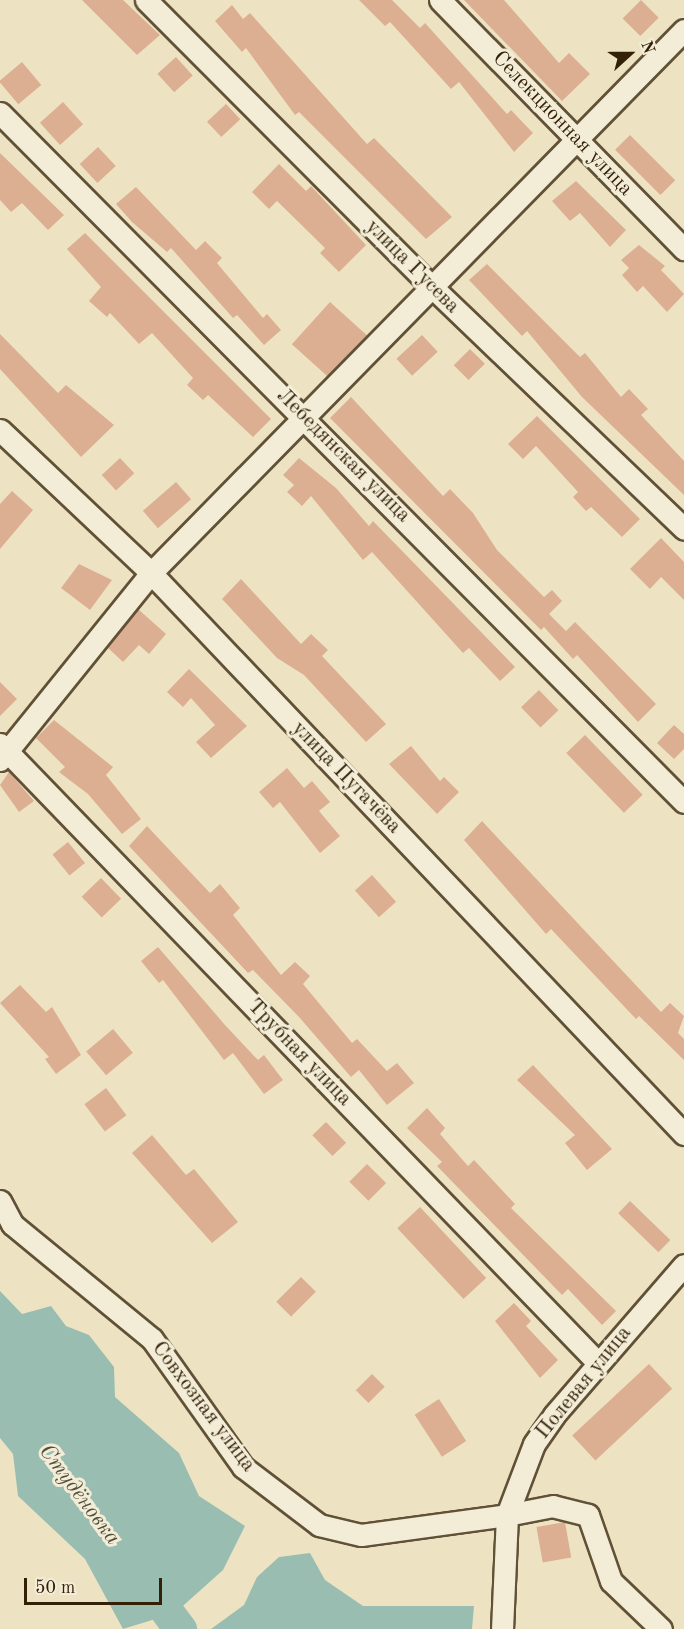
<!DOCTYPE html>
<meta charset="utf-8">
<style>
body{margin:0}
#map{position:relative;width:684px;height:1629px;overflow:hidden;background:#ede3c3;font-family:"Old Standard TT",serif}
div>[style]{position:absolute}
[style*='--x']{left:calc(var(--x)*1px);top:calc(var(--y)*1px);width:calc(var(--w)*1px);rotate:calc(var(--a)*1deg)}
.water>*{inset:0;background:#99beb1}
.river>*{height:33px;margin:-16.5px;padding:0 16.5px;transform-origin:16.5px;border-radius:16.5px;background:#99beb1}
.building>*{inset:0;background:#ddaf92;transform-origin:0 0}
.roads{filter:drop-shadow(2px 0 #615136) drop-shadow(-2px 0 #615136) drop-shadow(0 2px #615136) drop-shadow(0 -2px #615136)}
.street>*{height:21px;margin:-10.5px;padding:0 10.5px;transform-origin:10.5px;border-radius:10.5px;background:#f3edd8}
span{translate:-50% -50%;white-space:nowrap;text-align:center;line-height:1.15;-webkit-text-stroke:6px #f3edd8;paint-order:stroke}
.street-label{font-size:21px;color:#322007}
.water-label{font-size:22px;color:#514f3a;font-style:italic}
.north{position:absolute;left:600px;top:24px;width:60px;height:60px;-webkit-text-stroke:4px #f3edd8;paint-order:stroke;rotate:69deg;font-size:16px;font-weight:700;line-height:24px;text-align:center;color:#322007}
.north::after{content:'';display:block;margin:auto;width:21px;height:27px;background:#322007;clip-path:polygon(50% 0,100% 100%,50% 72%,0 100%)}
.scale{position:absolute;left:24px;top:1578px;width:138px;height:27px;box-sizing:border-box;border:3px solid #322007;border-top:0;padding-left:8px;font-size:18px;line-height:21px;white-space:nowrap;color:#322007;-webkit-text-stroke:4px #f3edd8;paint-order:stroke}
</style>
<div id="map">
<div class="water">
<div style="clip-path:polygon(0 1291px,22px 1314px,51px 1306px,66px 1326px,89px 1335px,114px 1367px,115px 1397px,179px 1453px,199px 1496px,245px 1526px,223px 1570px,175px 1613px,123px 1629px,85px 1559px,18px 1496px,13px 1454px,0 1438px)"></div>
<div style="clip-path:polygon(310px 1553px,325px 1580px,363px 1606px,474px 1606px,472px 1629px,211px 1629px,244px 1605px,257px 1577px,279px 1557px)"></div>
</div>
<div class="river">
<div style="--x:142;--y:1578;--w:64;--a:53.3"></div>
</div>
<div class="building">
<div style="clip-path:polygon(82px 0,123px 0,160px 35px,137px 55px)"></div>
<div style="clip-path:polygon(359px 0,392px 0,420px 28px,425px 23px,507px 114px,511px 110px,533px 133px,514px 152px,459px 82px,451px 89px,390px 22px,385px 26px)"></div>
<div style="clip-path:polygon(464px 0,504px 0,559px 63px,569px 53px,590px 74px,562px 101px)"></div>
<div style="left:641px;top:0;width:25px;height:26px;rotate:45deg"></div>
<div style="clip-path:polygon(232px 5px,243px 19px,250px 13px,367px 144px,374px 138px,452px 217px,426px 239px,299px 112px,295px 115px,246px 48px,242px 52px,215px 21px)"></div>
<div style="left:176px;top:57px;width:25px;height:25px;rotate:48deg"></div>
<div style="left:22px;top:62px;width:30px;height:30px;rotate:50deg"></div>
<div style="left:63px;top:102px;width:30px;height:31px;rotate:48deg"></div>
<div style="left:226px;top:104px;width:21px;height:26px;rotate:47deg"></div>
<div style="left:630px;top:135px;width:64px;height:21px;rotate:45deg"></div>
<div style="left:98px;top:147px;width:26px;height:25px;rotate:47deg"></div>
<div style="clip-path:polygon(0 153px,64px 215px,48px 230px,22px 203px,11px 212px,0 200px)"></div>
<div style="clip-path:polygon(279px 164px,306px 191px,311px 186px,366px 245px,339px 272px,320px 253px,325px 248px,277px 201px,269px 209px,252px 192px)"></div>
<div style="clip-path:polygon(576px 181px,626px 230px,610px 247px,580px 213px,570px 221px,552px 201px)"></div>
<div style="clip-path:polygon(136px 187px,196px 250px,205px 241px,222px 258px,217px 263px,263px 318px,267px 314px,281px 330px,264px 345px,237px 315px,233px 318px,171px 248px,167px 252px,132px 222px,116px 204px)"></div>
<div style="clip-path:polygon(85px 233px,271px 419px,253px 437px,208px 395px,203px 400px,187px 385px,193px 378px,152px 333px,139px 344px,110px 313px,107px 317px,89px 301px,101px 287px,67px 249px)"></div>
<div style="clip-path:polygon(639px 245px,665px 266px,661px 270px,684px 294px,667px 312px,643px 286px,637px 292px,622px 275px,629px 268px,621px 260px)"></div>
<div style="clip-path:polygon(487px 264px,580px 357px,585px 353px,621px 397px,629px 389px,648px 409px,641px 415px,684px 461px,684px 495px,582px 397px,527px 331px,522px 336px,469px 280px)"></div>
<div style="left:330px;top:302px;width:50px;height:57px;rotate:42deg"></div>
<div style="clip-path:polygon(0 334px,58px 393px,66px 385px,114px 425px,81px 457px,0 369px)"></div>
<div style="left:422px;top:335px;width:23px;height:35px;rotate:47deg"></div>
<div style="left:470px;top:349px;width:21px;height:23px;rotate:45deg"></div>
<div style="clip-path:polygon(351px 397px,443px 496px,450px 489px,473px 513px,497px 550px,544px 597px,552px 590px,562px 601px,549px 614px,566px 631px,575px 622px,656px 704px,638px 722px,577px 655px,573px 659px,544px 627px,541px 630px,330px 418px)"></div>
<div style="clip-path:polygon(537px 416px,640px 519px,622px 537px,591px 507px,586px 511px,573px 497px,578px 492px,536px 446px,523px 459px,508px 444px)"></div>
<div style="left:120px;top:458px;width:21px;height:25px;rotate:47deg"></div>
<div style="clip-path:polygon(299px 458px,336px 488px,369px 526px,373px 521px,515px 667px,500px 681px,469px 648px,463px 653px,372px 552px,363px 560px,311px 496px,302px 506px,287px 492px,294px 485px,283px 475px)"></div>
<div style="left:176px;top:482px;width:23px;height:44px;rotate:49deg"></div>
<div style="clip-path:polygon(12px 491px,33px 510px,0 549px,0 504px)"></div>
<div style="clip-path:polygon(661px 538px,684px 562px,684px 600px,661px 577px,650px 589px,630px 569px)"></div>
<div style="clip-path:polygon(79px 564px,112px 580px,90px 610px,61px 588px)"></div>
<div style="clip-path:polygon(241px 579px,301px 644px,311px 634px,328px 650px,322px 656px,386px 724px,366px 742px,304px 675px,277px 658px,222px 599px)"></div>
<div style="clip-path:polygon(138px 609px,166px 634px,149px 654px,139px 645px,123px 662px,107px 647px)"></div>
<div style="clip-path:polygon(189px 669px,247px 726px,211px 758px,196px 742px,215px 725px,191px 698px,183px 707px,167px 692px)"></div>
<div style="clip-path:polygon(0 682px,17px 699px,0 716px)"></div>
<div style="left:539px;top:690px;width:28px;height:25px;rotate:46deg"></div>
<div style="clip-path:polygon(54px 720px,113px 767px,106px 775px,141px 819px,122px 834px,88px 794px,59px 772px,65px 767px,36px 738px)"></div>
<div style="clip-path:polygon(674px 725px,684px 734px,684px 749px,674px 759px,657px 743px)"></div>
<div style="left:585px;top:735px;width:83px;height:26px;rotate:46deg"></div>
<div style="clip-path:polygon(411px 746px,440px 781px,444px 777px,459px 792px,437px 814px,389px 764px)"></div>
<div style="clip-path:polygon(287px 768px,304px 788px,312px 781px,330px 802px,319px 811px,340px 836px,320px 853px,280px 802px,273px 808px,259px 792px)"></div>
<div style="clip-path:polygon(9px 772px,34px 801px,19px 812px,0 785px)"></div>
<div style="clip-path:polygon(482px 821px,661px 1012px,670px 1003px,684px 1016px,678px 1033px,684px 1039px,684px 1060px,639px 1016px,636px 1019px,551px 929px,546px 934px,464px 840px)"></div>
<div style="clip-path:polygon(147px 826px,210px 893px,220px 884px,240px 908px,233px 915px,281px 975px,295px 962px,310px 976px,303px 984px,352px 1043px,357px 1039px,387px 1071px,397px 1063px,414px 1083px,387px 1105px,359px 1070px,351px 1077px,299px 1017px,253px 970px,248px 973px,129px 846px)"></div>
<div style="left:68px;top:842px;width:27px;height:20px;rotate:51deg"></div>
<div style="left:372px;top:875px;width:36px;height:23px;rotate:48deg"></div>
<div style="left:101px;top:878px;width:29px;height:27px;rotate:46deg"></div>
<div style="clip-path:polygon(158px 947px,225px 1025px,258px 1060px,264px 1055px,283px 1080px,264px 1094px,233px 1053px,224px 1060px,163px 980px,159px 983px,141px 961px)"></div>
<div style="clip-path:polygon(20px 985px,46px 1012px,52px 1007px,81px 1055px,56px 1074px,45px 1059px,49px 1057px,0 1003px)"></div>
<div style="left:113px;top:1029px;width:31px;height:35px;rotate:50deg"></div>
<div style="clip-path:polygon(533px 1065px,612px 1149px,587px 1170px,565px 1143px,575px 1135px,517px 1080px)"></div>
<div style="left:106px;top:1088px;width:34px;height:27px;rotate:53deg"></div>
<div style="clip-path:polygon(427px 1108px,445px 1128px,440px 1134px,468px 1166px,474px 1160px,515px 1204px,511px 1208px,616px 1311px,602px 1325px,568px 1289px,562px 1295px,437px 1166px,442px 1162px,407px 1128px)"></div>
<div style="left:326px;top:1122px;width:29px;height:19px;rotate:46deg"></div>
<div style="clip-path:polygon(152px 1135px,186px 1175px,194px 1169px,238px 1222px,212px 1243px,132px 1153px)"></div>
<div style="left:367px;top:1164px;width:27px;height:25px;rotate:45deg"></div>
<div style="left:630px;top:1201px;width:56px;height:17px;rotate:44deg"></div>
<div style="left:420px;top:1207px;width:97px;height:31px;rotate:47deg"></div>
<div style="left:301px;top:1277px;width:21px;height:35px;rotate:45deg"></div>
<div style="clip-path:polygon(514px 1303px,531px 1321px,526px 1326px,558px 1360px,540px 1378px,495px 1321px)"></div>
<div style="left:649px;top:1364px;width:34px;height:105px;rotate:47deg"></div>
<div style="left:372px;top:1374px;width:18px;height:23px;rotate:45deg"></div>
<div style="left:439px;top:1399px;width:50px;height:29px;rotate:57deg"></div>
<div style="left:565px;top:1522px;width:36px;height:29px;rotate:80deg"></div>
</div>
<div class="roads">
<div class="street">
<div style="--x:146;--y:0;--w:402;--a:45.1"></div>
<div style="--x:430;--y:285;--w:352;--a:43.8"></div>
<div style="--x:440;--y:0;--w:349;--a:45.6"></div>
<div style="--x:0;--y:113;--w:971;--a:45.21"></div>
<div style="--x:0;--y:430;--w:208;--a:43.4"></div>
<div style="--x:151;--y:573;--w:774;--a:46.47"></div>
<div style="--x:0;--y:744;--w:859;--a:45.99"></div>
<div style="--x:0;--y:760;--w:240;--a:-51.1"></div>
<div style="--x:151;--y:573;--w:761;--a:-45.53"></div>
<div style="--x:0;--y:1201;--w:26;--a:62"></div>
<div style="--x:12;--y:1224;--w:181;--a:39.4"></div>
<div style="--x:152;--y:1339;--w:157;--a:54.6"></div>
<div style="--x:243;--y:1467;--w:96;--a:37.3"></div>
<div style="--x:319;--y:1525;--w:43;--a:13.4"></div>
<div style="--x:361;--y:1535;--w:147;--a:-7.8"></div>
<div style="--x:507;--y:1515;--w:114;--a:92.5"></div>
<div style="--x:661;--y:1629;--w:69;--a:-136.2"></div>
<div style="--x:611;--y:1581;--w:70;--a:-109.2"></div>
<div style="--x:588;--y:1515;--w:36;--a:-166"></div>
<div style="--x:553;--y:1506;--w:47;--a:168.9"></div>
<div style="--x:507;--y:1515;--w:76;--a:-69.2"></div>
<div style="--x:534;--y:1444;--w:35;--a:-55"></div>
<div style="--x:554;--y:1415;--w:198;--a:-49.1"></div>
</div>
</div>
<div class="street-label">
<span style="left:562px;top:124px;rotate:46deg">Селекционная улица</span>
<span style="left:412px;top:267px;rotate:45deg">улица Гусева</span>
<span style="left:343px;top:456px;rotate:45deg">Лебедянская улица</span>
<span style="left:346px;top:778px;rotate:46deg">улица Пугачёва</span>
<span style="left:299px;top:1053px;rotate:46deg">Трубная улица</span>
<span style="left:584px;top:1383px;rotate:-51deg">Полевая улица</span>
<span style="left:203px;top:1407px;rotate:53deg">Совхозная улица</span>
</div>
<div class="water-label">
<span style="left:79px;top:1495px;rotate:53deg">Студёновка</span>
</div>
<div class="north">N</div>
<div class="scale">50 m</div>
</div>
